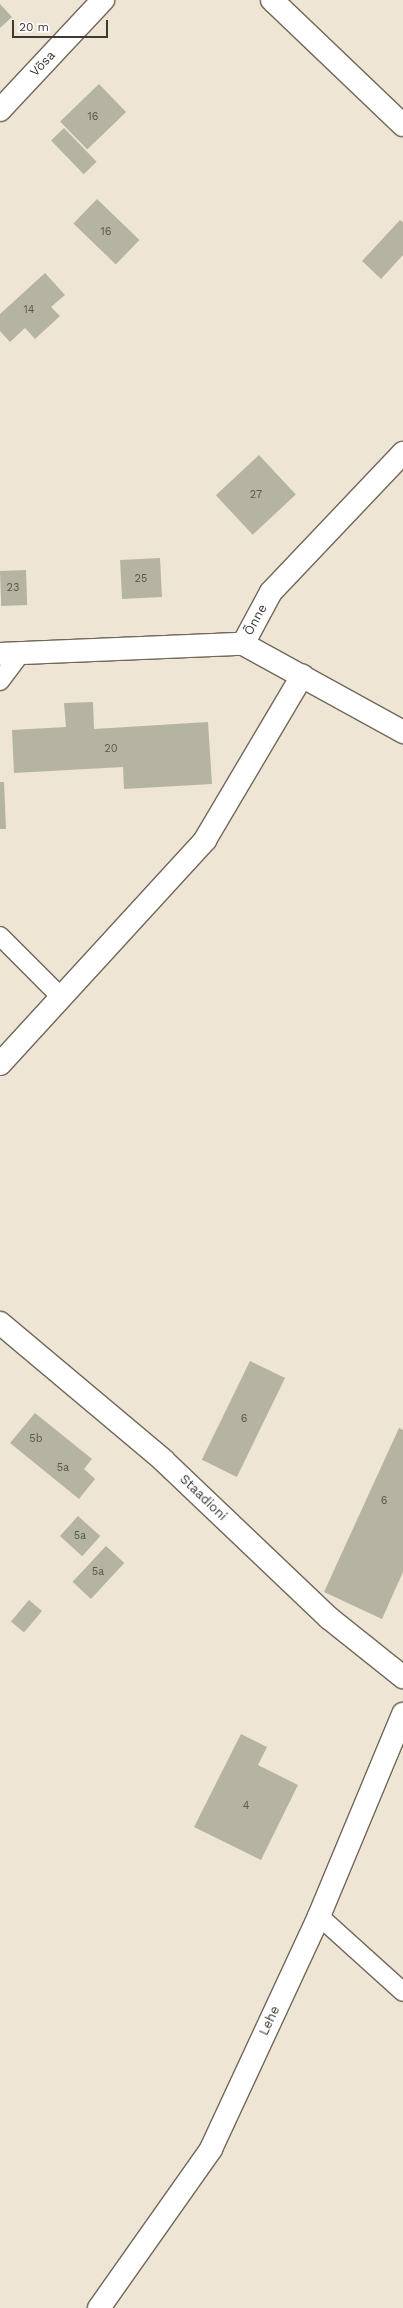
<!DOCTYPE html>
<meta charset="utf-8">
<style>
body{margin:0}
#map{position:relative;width:403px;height:2308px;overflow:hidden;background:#efe5d4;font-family:"Work Sans",sans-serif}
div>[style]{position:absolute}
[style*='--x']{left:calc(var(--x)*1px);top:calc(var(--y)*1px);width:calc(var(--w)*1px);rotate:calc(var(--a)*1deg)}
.building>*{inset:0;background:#b5b4a2;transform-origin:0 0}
.roads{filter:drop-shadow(1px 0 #716859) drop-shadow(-1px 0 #716859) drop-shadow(0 1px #716859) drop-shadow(0 -1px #716859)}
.service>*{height:18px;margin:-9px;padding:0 9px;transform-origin:9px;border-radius:9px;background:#fff}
.minor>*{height:22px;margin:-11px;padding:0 11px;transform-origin:11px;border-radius:11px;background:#fff}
span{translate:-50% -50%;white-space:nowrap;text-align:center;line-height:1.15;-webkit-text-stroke:3px #fff;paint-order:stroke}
.number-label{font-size:11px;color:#5b584e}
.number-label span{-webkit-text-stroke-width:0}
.street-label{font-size:13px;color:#3d3932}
.scale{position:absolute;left:12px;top:20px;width:96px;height:18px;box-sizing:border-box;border:2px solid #3d3932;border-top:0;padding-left:5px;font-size:12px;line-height:14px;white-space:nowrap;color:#3d3932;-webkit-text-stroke:3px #fff;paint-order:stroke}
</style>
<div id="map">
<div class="building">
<div style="clip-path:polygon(0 4px,12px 17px,0 28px)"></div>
<div style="left:99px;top:84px;width:39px;height:54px;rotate:46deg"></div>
<div style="left:64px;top:128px;width:47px;height:18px;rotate:46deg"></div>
<div style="left:97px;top:199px;width:59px;height:34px;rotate:44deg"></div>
<div style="clip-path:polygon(400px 220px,403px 222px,403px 255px,381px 279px,362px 261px)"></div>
<div style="clip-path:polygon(45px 273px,65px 295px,51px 307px,60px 316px,35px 339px,25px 328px,10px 342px,0 331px,0 314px)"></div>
<div style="left:259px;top:455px;width:54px;height:59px;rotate:47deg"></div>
<div style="left:160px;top:558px;width:39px;height:40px;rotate:87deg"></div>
<div style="left:26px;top:570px;width:35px;height:26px;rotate:88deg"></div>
<div style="clip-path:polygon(93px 702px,94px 729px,208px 722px,212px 784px,124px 789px,123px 767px,14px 773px,12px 730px,66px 727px,64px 703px)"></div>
<div style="clip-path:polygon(0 782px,4px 782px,6px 829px,0 829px)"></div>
<div style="left:250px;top:1361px;width:39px;height:110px;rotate:26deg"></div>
<div style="clip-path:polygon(35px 1413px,92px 1459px,84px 1469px,95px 1479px,79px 1499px,10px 1443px)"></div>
<div style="clip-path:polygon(399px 1428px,403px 1430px,403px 1572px,382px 1619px,324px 1592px)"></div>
<div style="left:78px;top:1516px;width:30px;height:27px;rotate:42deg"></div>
<div style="left:106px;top:1546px;width:25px;height:49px;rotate:43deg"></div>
<div style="left:29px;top:1600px;width:17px;height:28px;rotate:40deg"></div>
<div style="clip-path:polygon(241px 1734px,267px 1747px,258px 1765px,298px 1785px,261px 1860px,194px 1827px)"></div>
</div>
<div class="roads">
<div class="service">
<div style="--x:0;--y:681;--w:35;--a:-53"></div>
<div style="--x:0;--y:936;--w:86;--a:45"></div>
<div style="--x:319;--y:1916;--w:113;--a:42.1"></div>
</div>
<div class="minor">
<div style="--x:272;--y:0;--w:181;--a:43.7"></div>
<div style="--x:0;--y:110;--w:151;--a:-46.9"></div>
<div style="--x:243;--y:644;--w:183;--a:28.8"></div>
<div style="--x:0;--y:654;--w:243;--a:-2.4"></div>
<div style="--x:243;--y:644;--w:59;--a:-61.7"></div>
<div style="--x:271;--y:592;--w:192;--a:-46.5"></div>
<div style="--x:0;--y:1064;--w:304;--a:-47.5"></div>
<div style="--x:205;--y:840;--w:191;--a:-59.4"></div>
<div style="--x:0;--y:1323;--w:213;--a:40"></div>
<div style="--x:163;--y:1460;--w:229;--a:43.6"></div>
<div style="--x:329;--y:1618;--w:95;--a:38.6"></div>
<div style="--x:99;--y:2308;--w:194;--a:-54.8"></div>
<div style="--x:211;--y:2149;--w:257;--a:-65.1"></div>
<div style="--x:319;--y:1916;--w:219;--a:-67.4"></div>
</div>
</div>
<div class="number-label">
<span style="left:93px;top:117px">16</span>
<span style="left:106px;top:232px">16</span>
<span style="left:29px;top:310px">14</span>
<span style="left:256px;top:495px">27</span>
<span style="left:141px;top:579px">25</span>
<span style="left:13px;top:588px">23</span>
<span style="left:111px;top:749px">20</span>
<span style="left:244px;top:1419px">6</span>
<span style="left:36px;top:1439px">5b</span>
<span style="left:63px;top:1468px">5a</span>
<span style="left:384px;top:1501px">6</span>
<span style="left:80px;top:1536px">5a</span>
<span style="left:98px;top:1572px">5a</span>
<span style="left:246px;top:1806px">4</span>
</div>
<div class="street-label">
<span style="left:43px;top:64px;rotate:-47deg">Võsa</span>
<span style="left:256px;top:620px;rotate:-61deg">Õnne</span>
<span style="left:203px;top:1498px;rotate:44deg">Staadioni</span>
<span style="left:270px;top:2021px;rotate:-65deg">Lehe</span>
</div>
<div class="scale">20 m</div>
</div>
